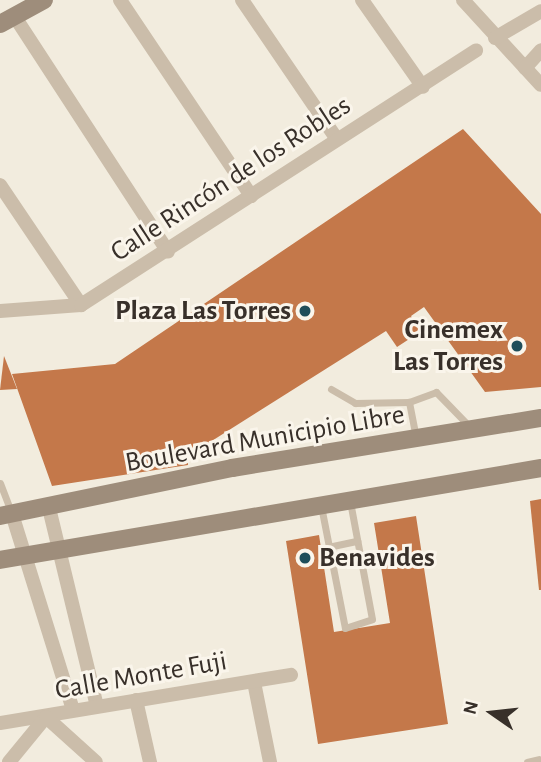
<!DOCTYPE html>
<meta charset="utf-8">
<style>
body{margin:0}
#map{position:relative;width:541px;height:762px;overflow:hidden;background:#f2ecde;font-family:"Alegreya Sans",sans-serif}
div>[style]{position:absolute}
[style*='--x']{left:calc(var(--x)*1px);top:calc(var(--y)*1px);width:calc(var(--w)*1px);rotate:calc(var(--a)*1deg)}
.building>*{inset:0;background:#c4784a}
.lane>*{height:7px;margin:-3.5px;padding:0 3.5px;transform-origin:3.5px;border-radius:3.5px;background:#cbbdaa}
.street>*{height:14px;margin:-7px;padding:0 7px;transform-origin:7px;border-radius:7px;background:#cbbdaa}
.secondary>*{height:18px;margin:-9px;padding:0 9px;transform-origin:9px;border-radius:9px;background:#9e8d7b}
.dots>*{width:19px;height:19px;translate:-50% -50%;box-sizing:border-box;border:4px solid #faf5eb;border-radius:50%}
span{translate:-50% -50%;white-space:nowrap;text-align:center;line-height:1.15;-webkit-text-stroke:6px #faf5eb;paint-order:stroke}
.street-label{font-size:28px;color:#38302a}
.poi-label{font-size:28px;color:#38302a;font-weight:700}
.right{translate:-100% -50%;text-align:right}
.left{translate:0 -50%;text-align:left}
.north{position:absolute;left:457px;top:678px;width:70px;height:70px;-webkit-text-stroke:5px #faf5eb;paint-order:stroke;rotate:284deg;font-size:19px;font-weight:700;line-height:28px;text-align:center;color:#38302a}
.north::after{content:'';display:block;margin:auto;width:24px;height:32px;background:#38302a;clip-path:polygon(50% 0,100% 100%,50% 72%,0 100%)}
</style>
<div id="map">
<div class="building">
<div style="clip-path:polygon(463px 129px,541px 214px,541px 387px,485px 392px,424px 307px,411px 316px,420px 332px,397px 347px,386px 331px,188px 456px,188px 465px,52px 486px,12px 374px,115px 364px)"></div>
<div style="clip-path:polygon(4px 356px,17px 389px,0 390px)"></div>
<div style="clip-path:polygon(541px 499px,541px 590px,539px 590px,530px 501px)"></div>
<div style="clip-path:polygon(416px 516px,448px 724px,318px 744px,286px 541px,319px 535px,334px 632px,390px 623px,374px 523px)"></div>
</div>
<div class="lane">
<div style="--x:331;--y:389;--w:28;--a:30"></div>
<div style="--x:355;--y:403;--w:54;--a:-1.1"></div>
<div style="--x:416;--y:438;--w:37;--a:-101"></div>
<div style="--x:409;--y:402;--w:29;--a:-20"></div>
<div style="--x:436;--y:392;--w:50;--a:45.8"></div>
<div style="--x:0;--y:483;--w:31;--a:69"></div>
<div style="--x:321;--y:506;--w:124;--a:78.9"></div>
<div style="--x:345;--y:628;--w:28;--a:-18"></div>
<div style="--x:372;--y:619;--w:119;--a:-100.6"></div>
<div style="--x:328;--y:547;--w:30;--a:-12"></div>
<div style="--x:527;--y:762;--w:12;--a:-14"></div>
</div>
<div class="street">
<div style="--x:120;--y:0;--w:236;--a:56.2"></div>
<div style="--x:242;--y:0;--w:167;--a:55.7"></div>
<div style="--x:362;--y:0;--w:106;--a:55"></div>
<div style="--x:463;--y:0;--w:115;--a:47.5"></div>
<div style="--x:15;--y:17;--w:280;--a:56.9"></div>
<div style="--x:495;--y:38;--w:53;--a:-30.4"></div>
<div style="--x:525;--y:68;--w:24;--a:-48"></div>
<div style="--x:0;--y:185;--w:145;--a:56"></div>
<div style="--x:0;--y:311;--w:81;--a:-4.2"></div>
<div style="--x:81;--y:305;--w:470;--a:-32.8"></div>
<div style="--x:49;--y:508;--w:204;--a:76.4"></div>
<div style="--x:12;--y:514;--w:205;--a:72.7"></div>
<div style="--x:254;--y:682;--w:82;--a:78.7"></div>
<div style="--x:136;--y:700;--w:64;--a:77.3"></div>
<div style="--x:0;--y:723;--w:295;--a:-9.4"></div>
<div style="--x:9;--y:762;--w:58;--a:-50.6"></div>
<div style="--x:46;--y:717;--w:67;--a:42"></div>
</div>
<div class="secondary">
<div style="--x:0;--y:24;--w:50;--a:-28.6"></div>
<div style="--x:0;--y:516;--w:237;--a:-11.7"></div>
<div style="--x:232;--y:468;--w:313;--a:-9.2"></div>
<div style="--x:0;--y:560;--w:549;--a:-9.65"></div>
</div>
<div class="dots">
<div style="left:305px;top:311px;background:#1f4e5a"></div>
<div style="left:517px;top:346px;background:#1f4e5a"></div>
<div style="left:305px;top:558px;background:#1f4e5a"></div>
</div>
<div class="street-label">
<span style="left:231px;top:179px;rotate:-33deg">Calle Rincón de los Robles</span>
<span style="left:265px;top:439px;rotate:-10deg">Boulevard Municipio Libre</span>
<span style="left:141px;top:676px;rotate:-10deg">Calle Monte Fuji</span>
</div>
<div class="poi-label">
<span class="right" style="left:291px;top:311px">Plaza Las Torres</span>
<span class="right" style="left:503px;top:346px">Cinemex<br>Las Torres</span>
<span class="left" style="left:319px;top:558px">Benavides</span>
</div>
<div class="north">N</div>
</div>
